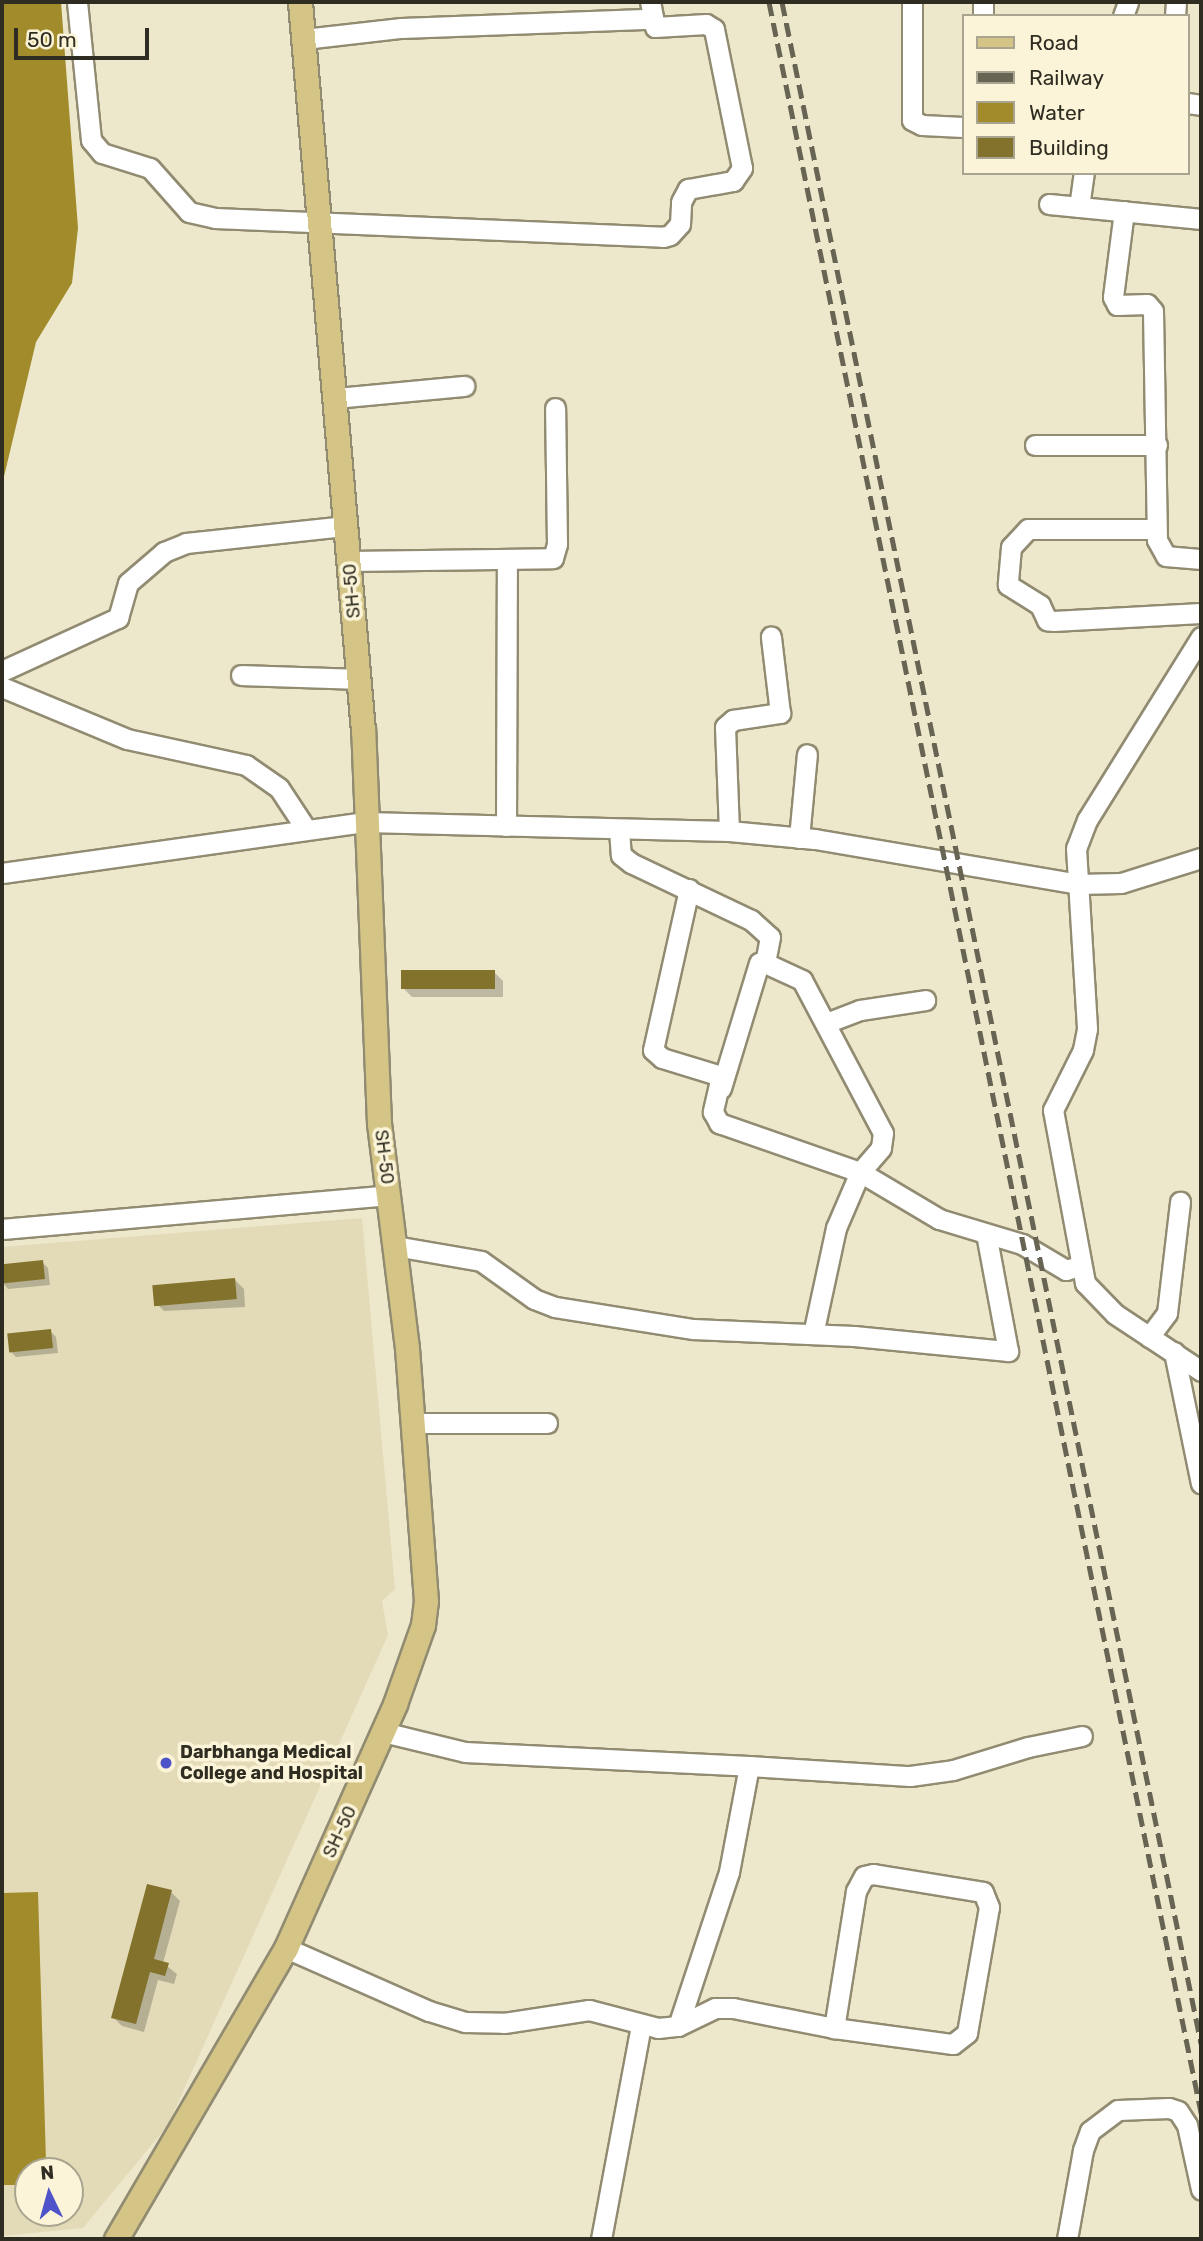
<!DOCTYPE html>
<style>
body{margin:0}
#map{position:relative;width:1203px;height:2241px;overflow:hidden;background:#ede7cb;font-family:Rubik,sans-serif}
div>[style]{position:absolute}
[style*='--x']{left:calc(var(--x)*1px);top:calc(var(--y)*1px);width:calc(var(--w)*1px);rotate:calc(var(--a)*1deg)}
.built>*{inset:0;background:#e3dbb8}
.water>*{inset:0;background:#a18b2a}
.shadow>*{inset:0;background:#0003}
.building>*{inset:0;background:#83722b;transform-origin:0 0}
.roads{filter:drop-shadow(2px 0 #918b72) drop-shadow(-2px 0 #918b72) drop-shadow(0 2px #918b72) drop-shadow(0 -2px #918b72)}
.minor>*{height:19px;margin:-9.5px;padding:0 9.5px;transform-origin:9.5px;border-radius:9.5px;background:#fff}
.major>*{height:23px;margin:-11.5px;padding:0 11.5px;transform-origin:11.5px;border-radius:11.5px;background:#d4c586}
.rail>*{height:5px;margin-top:-2.5px;transform-origin:0;background:repeating-linear-gradient(90deg,#686454 0 14px,transparent 0 21px)}
.dots>*{width:19px;height:19px;translate:-50% -50%;box-sizing:border-box;border:4px solid #fbf4d8;border-radius:50%}
span{translate:-50% -50%;white-space:nowrap;text-align:center;line-height:1.15;-webkit-text-stroke:7px #fbf4d8;paint-order:stroke}
.street-label{font-size:18px;color:#2f2d22}
.poi-label{font-size:18px;color:#2f2d22;font-weight:700}
.left{translate:0 -50%;text-align:left}
.frame{position:absolute;inset:0;border:4px solid #2f2d22;pointer-events:none}
.legend{position:absolute;left:962px;top:14px;width:228px;height:161px;box-sizing:border-box;background:#fbf4d8;border:2px solid #a9a48f;margin:0;padding:9px 12px;list-style:none;font-size:21px;color:#2f2d22}
.legend li{display:flex;align-items:center;gap:14px;height:35px}
.legend b{width:35px;border:2px solid #a9a48f}
.north{position:absolute;left:14px;top:2157px;width:70px;height:70px;box-sizing:border-box;background:#fbf4d8;border:2px solid #a9a48f;border-radius:50%;rotate:355deg;font-size:19px;font-weight:700;line-height:28px;text-align:center;color:#2f2d22}
.north::after{content:'';display:block;margin:auto;width:24px;height:32px;background:#4e53c9;clip-path:polygon(50% 0,100% 100%,50% 72%,0 100%)}
.scale{position:absolute;left:14px;top:28px;width:135px;height:32px;box-sizing:border-box;border:4px solid #2f2d22;border-top:0;padding-left:9px;font-size:21px;line-height:24px;white-space:nowrap;color:#2f2d22;-webkit-text-stroke:5px #fbf4d8;paint-order:stroke}
</style>
<div id="map">
<div class="built">
<div style="clip-path:polygon(evenodd,362px 1218px,395px 1589px,382px 1601px,388px 1635px,168px 2125px,83px 2228px,2px 2236px,2px 1247px,362px 1218px,28px 2171px,70px 2171px,70px 2213px,28px 2213px,28px 2171px)"></div>
</div>
<div class="water">
<div style="clip-path:polygon(2px 2px,61px 2px,78px 228px,72px 283px,36px 342px,2px 485px)"></div>
<div style="clip-path:polygon(38px 1892px,46px 2161px,37px 2171px,28px 2171px,24px 2185px,2px 2185px,2px 1893px)"></div>
</div>
<div class="shadow">
<div style="clip-path:polygon(494px 972px,503px 981px,503px 997px,412px 997px,403px 988px)"></div>
<div style="clip-path:polygon(42px 1262px,48px 1268px,50px 1285px,8px 1289px,3px 1283px,2px 1266px)"></div>
<div style="clip-path:polygon(235px 1280px,244px 1289px,245px 1307px,164px 1311px,155px 1302px)"></div>
<div style="clip-path:polygon(50px 1331px,56px 1337px,58px 1353px,16px 1357px,11px 1352px)"></div>
<div style="clip-path:polygon(171px 1892px,180px 1901px,163px 1963px,177px 1974px,174px 1984px,158px 1980px,144px 2032px,122px 2026px,113px 2017px)"></div>
</div>
<div class="building">
<div style="left:401px;top:970px;width:94px;height:19px"></div>
<div style="left:43px;top:1260px;width:19px;height:41px;rotate:84deg"></div>
<div style="left:235px;top:1278px;width:21px;height:83px;rotate:85deg"></div>
<div style="left:51px;top:1329px;width:19px;height:44px;rotate:84deg"></div>
<div style="clip-path:polygon(147px 1884px,172px 1890px,154px 1959px,169px 1963px,165px 1976px,150px 1972px,136px 2024px,111px 2018px)"></div>
</div>
<div class="roads">
<div class="minor">
<div style="--x:77;--y:2;--w:139;--a:84.2"></div>
<div style="--x:91;--y:140;--w:17;--a:50"></div>
<div style="--x:102;--y:153;--w:50;--a:17.4"></div>
<div style="--x:150;--y:168;--w:59;--a:48.4"></div>
<div style="--x:189;--y:212;--w:27;--a:13"></div>
<div style="--x:215;--y:218;--w:448;--a:2.4"></div>
<div style="--x:663;--y:237;--w:7;--a:-16"></div>
<div style="--x:670;--y:235;--w:15;--a:-48"></div>
<div style="--x:680;--y:224;--w:22;--a:-87"></div>
<div style="--x:681;--y:202;--w:15;--a:-62"></div>
<div style="--x:688;--y:189;--w:46;--a:-10.1"></div>
<div style="--x:733;--y:181;--w:16;--a:-55"></div>
<div style="--x:742;--y:168;--w:142;--a:-101.4"></div>
<div style="--x:714;--y:29;--w:9;--a:-148"></div>
<div style="--x:706;--y:24;--w:51;--a:176.6"></div>
<div style="--x:655;--y:27;--w:25;--a:-101"></div>
<div style="--x:912;--y:2;--w:118;--a:90"></div>
<div style="--x:912;--y:120;--w:11;--a:27"></div>
<div style="--x:922;--y:125;--w:41;--a:2.8"></div>
<div style="--x:983;--y:16;--w:14;--a:-90"></div>
<div style="--x:1123;--y:16;--w:15;--a:-70"></div>
<div style="--x:1175;--y:16;--w:14;--a:-86"></div>
<div style="--x:304;--y:39;--w:98;--a:-6.5"></div>
<div style="--x:401;--y:28;--w:250;--a:-2.1"></div>
<div style="--x:1187;--y:103;--w:14;--a:8"></div>
<div style="--x:1049;--y:204;--w:153;--a:5.6"></div>
<div style="--x:1079;--y:207;--w:34;--a:-82"></div>
<div style="--x:1124;--y:211;--w:87;--a:97.3"></div>
<div style="--x:1113;--y:297;--w:9;--a:63"></div>
<div style="--x:1117;--y:305;--w:30;--a:-2"></div>
<div style="--x:1147;--y:304;--w:9;--a:49"></div>
<div style="--x:1153;--y:311;--w:229;--a:89"></div>
<div style="--x:1157;--y:540;--w:18;--a:61"></div>
<div style="--x:1166;--y:556;--w:35;--a:5"></div>
<div style="--x:336;--y:398;--w:129;--a:-5.4"></div>
<div style="--x:1035;--y:445;--w:122;--a:0"></div>
<div style="--x:1156;--y:529;--w:128;--a:180"></div>
<div style="--x:1028;--y:529;--w:25;--a:133"></div>
<div style="--x:1011;--y:547;--w:38;--a:95"></div>
<div style="--x:1008;--y:585;--w:38;--a:32"></div>
<div style="--x:1040;--y:605;--w:17;--a:65"></div>
<div style="--x:1047;--y:620;--w:6;--a:9"></div>
<div style="--x:1053;--y:621;--w:148;--a:-3.1"></div>
<div style="--x:349;--y:561;--w:204;--a:-0.8"></div>
<div style="--x:553;--y:558;--w:15;--a:-74"></div>
<div style="--x:557;--y:544;--w:136;--a:-90.8"></div>
<div style="--x:1201;--y:637;--w:216;--a:121.9"></div>
<div style="--x:1087;--y:820;--w:30;--a:111"></div>
<div style="--x:1076;--y:848;--w:181;--a:86.5"></div>
<div style="--x:1087;--y:1029;--w:21;--a:101"></div>
<div style="--x:1083;--y:1050;--w:67;--a:116.6"></div>
<div style="--x:1053;--y:1110;--w:176;--a:79.5"></div>
<div style="--x:1085;--y:1283;--w:43;--a:45.9"></div>
<div style="--x:1115;--y:1314;--w:103;--a:33.5"></div>
<div style="--x:2;--y:671;--w:128;--a:-24.6"></div>
<div style="--x:118;--y:618;--w:36;--a:-74"></div>
<div style="--x:128;--y:583;--w:48;--a:-40.7"></div>
<div style="--x:164;--y:552;--w:24;--a:-22"></div>
<div style="--x:186;--y:543;--w:161;--a:-6.1"></div>
<div style="--x:241;--y:675;--w:118;--a:1.9"></div>
<div style="--x:2;--y:687;--w:135;--a:22.6"></div>
<div style="--x:127;--y:739;--w:122;--a:12.3"></div>
<div style="--x:246;--y:765;--w:40;--a:34.9"></div>
<div style="--x:279;--y:788;--w:49;--a:56.6"></div>
<div style="--x:506;--y:826;--w:267;--a:-89.8"></div>
<div style="--x:619;--y:829;--w:26;--a:86"></div>
<div style="--x:621;--y:855;--w:13;--a:39"></div>
<div style="--x:631;--y:863;--w:133;--a:25.4"></div>
<div style="--x:751;--y:920;--w:25;--a:42"></div>
<div style="--x:770;--y:937;--w:26;--a:101"></div>
<div style="--x:765;--y:963;--w:41;--a:24.7"></div>
<div style="--x:802;--y:980;--w:173;--a:62.1"></div>
<div style="--x:883;--y:1133;--w:15;--a:98"></div>
<div style="--x:881;--y:1148;--w:32;--a:131"></div>
<div style="--x:860;--y:1172;--w:92;--a:30.7"></div>
<div style="--x:939;--y:1219;--w:87;--a:16.8"></div>
<div style="--x:1022;--y:1244;--w:51;--a:30.6"></div>
<div style="--x:1066;--y:1270;--w:14;--a:-17"></div>
<div style="--x:729;--y:831;--w:104;--a:-92.2"></div>
<div style="--x:725;--y:727;--w:11;--a:-41"></div>
<div style="--x:733;--y:720;--w:48;--a:-8.5"></div>
<div style="--x:780;--y:713;--w:77;--a:-96.8"></div>
<div style="--x:799;--y:838;--w:84;--a:-84.6"></div>
<div style="--x:2;--y:873;--w:367;--a:-8"></div>
<div style="--x:365;--y:822;--w:364;--a:1.4"></div>
<div style="--x:729;--y:831;--w:86;--a:5.3"></div>
<div style="--x:815;--y:839;--w:267;--a:9.7"></div>
<div style="--x:1078;--y:884;--w:43;--a:-1.3"></div>
<div style="--x:1121;--y:883;--w:84;--a:-17.4"></div>
<div style="--x:689;--y:889;--w:165;--a:102.6"></div>
<div style="--x:653;--y:1050;--w:12;--a:42"></div>
<div style="--x:662;--y:1058;--w:62;--a:17"></div>
<div style="--x:721;--y:1076;--w:37;--a:103"></div>
<div style="--x:713;--y:1112;--w:13;--a:61"></div>
<div style="--x:719;--y:1123;--w:149;--a:19.2"></div>
<div style="--x:860;--y:1172;--w:61;--a:113.2"></div>
<div style="--x:836;--y:1228;--w:108;--a:102.2"></div>
<div style="--x:826;--y:1023;--w:36;--a:-21"></div>
<div style="--x:860;--y:1010;--w:66;--a:-8.7"></div>
<div style="--x:721;--y:1088;--w:131;--a:-73.1"></div>
<div style="--x:2;--y:1229;--w:388;--a:-5"></div>
<div style="--x:395;--y:1246;--w:87;--a:9.9"></div>
<div style="--x:481;--y:1261;--w:65;--a:35.6"></div>
<div style="--x:534;--y:1299;--w:22;--a:21"></div>
<div style="--x:555;--y:1307;--w:140;--a:9.1"></div>
<div style="--x:693;--y:1329;--w:161;--a:2.5"></div>
<div style="--x:854;--y:1336;--w:155;--a:5.6"></div>
<div style="--x:1008;--y:1351;--w:119;--a:-100.6"></div>
<div style="--x:1149;--y:1337;--w:30;--a:-53"></div>
<div style="--x:1167;--y:1313;--w:112;--a:-83.3"></div>
<div style="--x:1174;--y:1352;--w:134;--a:78.4"></div>
<div style="--x:414;--y:1423;--w:133;--a:0"></div>
<div style="--x:383;--y:1732;--w:84;--a:13.7"></div>
<div style="--x:465;--y:1752;--w:284;--a:2.8"></div>
<div style="--x:749;--y:1766;--w:108;--a:100.7"></div>
<div style="--x:729;--y:1872;--w:162;--a:108.3"></div>
<div style="--x:749;--y:1766;--w:161;--a:3.6"></div>
<div style="--x:910;--y:1776;--w:43;--a:-7.9"></div>
<div style="--x:953;--y:1770;--w:78;--a:-17"></div>
<div style="--x:1028;--y:1747;--w:55;--a:-11.5"></div>
<div style="--x:286;--y:1948;--w:156;--a:23.8"></div>
<div style="--x:429;--y:2011;--w:38;--a:17"></div>
<div style="--x:465;--y:2022;--w:39;--a:1"></div>
<div style="--x:504;--y:2023;--w:86;--a:-8.7"></div>
<div style="--x:589;--y:2010;--w:71;--a:14.6"></div>
<div style="--x:658;--y:2028;--w:20;--a:-6"></div>
<div style="--x:678;--y:2026;--w:41;--a:-25.9"></div>
<div style="--x:715;--y:2008;--w:18;--a:0"></div>
<div style="--x:733;--y:2008;--w:103;--a:11.2"></div>
<div style="--x:834;--y:2028;--w:120;--a:7.7"></div>
<div style="--x:953;--y:2044;--w:18;--a:-38"></div>
<div style="--x:967;--y:2033;--w:128;--a:-80.1"></div>
<div style="--x:989;--y:1907;--w:16;--a:-112"></div>
<div style="--x:983;--y:1892;--w:111;--a:-170.7"></div>
<div style="--x:873;--y:1874;--w:9;--a:167"></div>
<div style="--x:864;--y:1876;--w:17;--a:118"></div>
<div style="--x:856;--y:1891;--w:139;--a:99.1"></div>
<div style="--x:601;--y:2239;--w:218;--a:-79.4"></div>
<div style="--x:1067;--y:2239;--w:90;--a:-79.8"></div>
<div style="--x:1083;--y:2150;--w:20;--a:-70"></div>
<div style="--x:1090;--y:2131;--w:35;--a:-37"></div>
<div style="--x:1118;--y:2110;--w:51;--a:-2.2"></div>
<div style="--x:1169;--y:2108;--w:9;--a:18"></div>
<div style="--x:1178;--y:2111;--w:17;--a:57"></div>
<div style="--x:1187;--y:2125;--w:66;--a:77.7"></div>
</div>
<div class="major">
<div style="--x:116;--y:2239;--w:337;--a:-59.7"></div>
<div style="--x:286;--y:1948;--w:267;--a:-65.9"></div>
<div style="--x:395;--y:1704;--w:84;--a:-70.5"></div>
<div style="--x:423;--y:1625;--w:24;--a:-83"></div>
<div style="--x:426;--y:1601;--w:254;--a:-94.3"></div>
<div style="--x:407;--y:1348;--w:227;--a:-97.1"></div>
<div style="--x:379;--y:1123;--w:392;--a:-92.3"></div>
<div style="--x:363;--y:731;--w:732;--a:-94.94"></div>
</div>
</div>
<div class="rail">
<div style="--x:769;--y:2;--w:2155;--a:78.43"></div>
<div style="--x:782;--y:2;--w:2084;--a:78.4"></div>
</div>
<div class="dots">
<div style="left:166px;top:1763px;background:#4e53c9"></div>
</div>
<div class="street-label">
<span style="left:352px;top:591px;rotate:-95deg">SH-50</span>
<span style="left:384px;top:1157px;rotate:83deg">SH-50</span>
<span style="left:340px;top:1832px;rotate:-65deg">SH-50</span>
</div>
<div class="poi-label">
<span class="left" style="left:180px;top:1763px">Darbhanga Medical<br>College and Hospital</span>
</div>
<div class="frame"></div>
<ul class="legend">
<li><b style="height:9px;background:#d4c586"></b>Road</li>
<li><b style="height:9px;background:#686454"></b>Railway</li>
<li><b style="height:19px;background:#a18b2a"></b>Water</li>
<li><b style="height:19px;background:#83722b"></b>Building</li>
</ul>
<div class="north">N</div>
<div class="scale">50 m</div>
</div>
